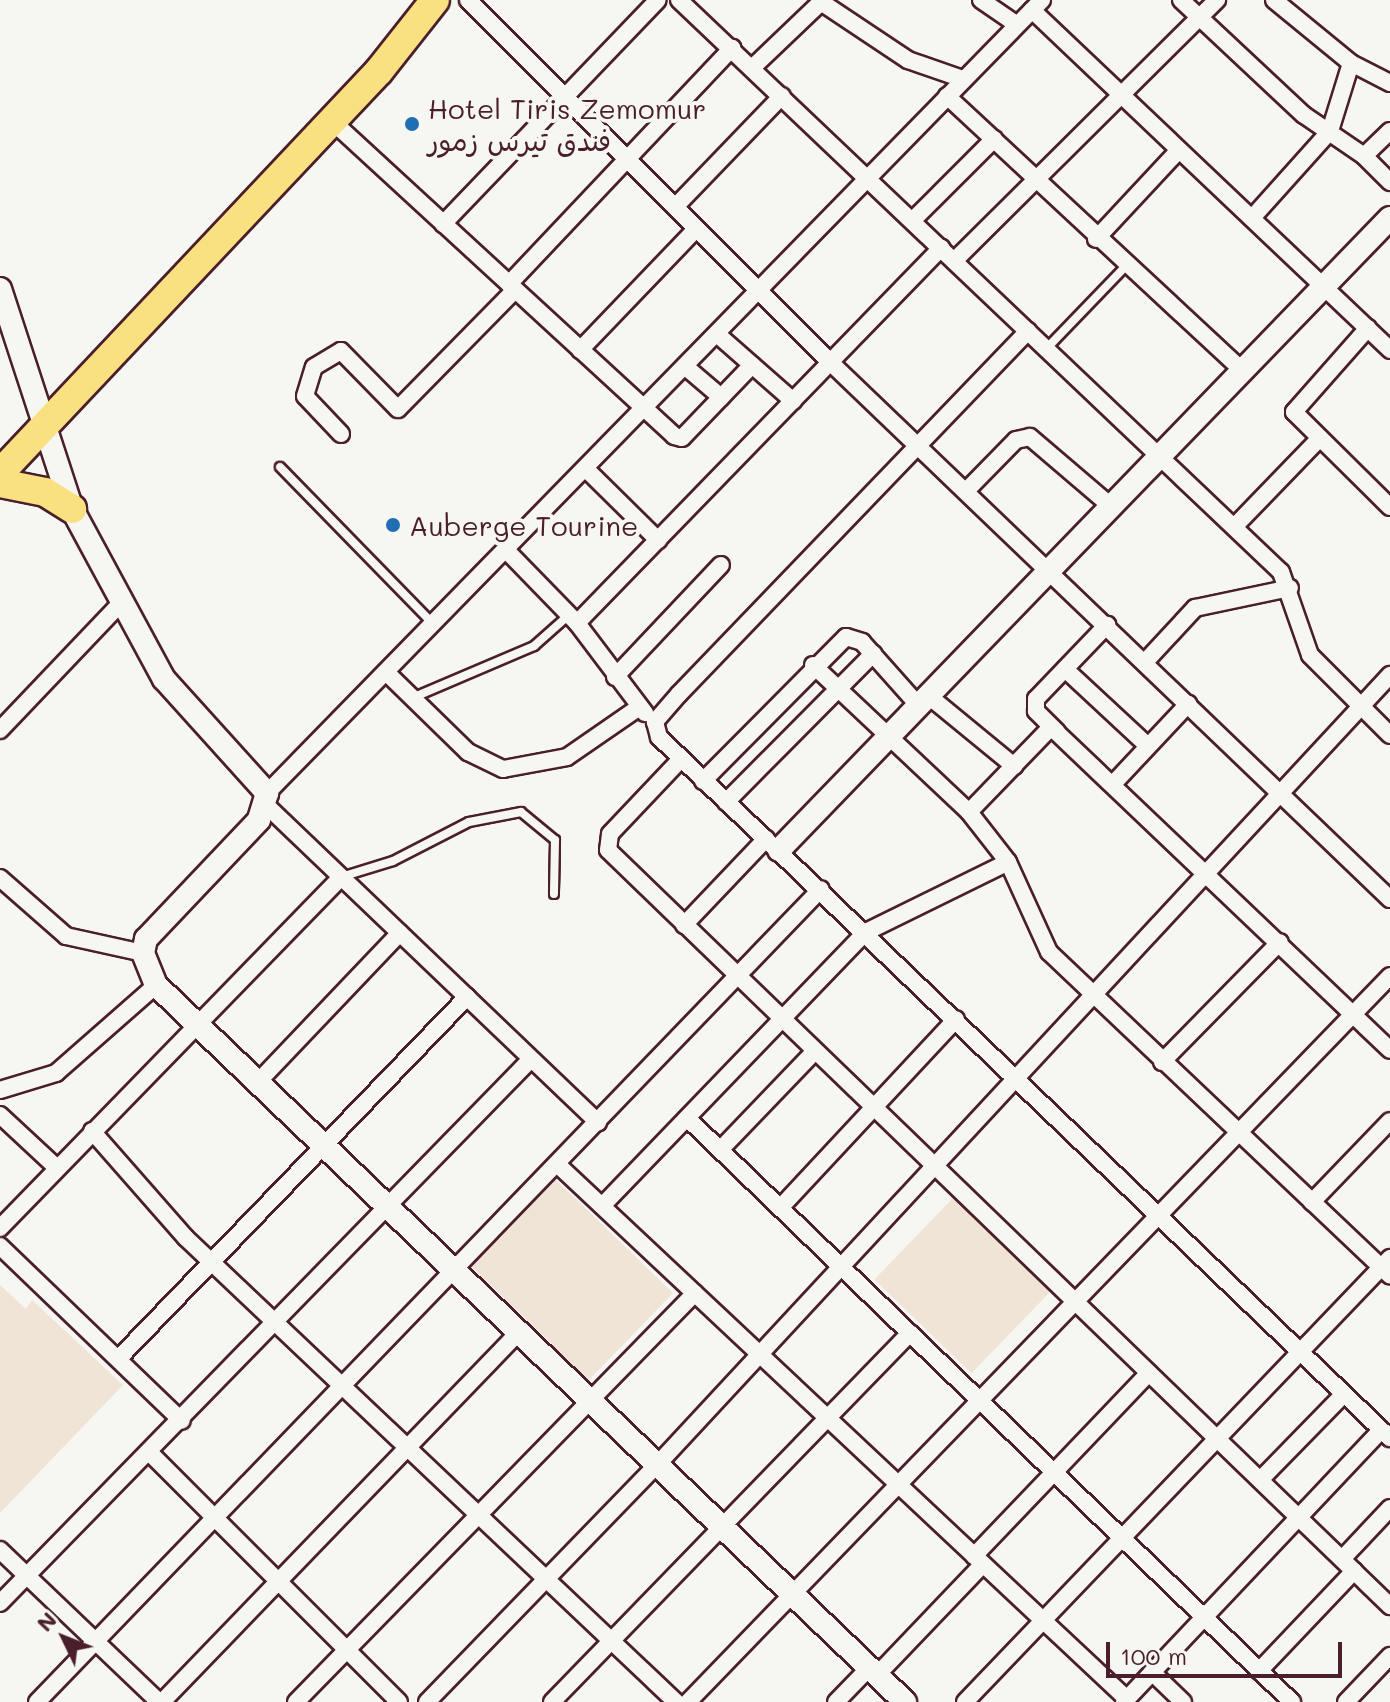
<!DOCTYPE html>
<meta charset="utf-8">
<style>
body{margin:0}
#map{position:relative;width:1390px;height:1702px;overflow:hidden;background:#f6f6f2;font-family:Mali,"Playpen Sans Arabic",sans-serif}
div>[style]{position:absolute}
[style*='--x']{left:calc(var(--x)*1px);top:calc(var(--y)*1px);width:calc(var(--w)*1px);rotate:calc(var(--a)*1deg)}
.built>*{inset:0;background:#efe4d5;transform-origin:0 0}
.roads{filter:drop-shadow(2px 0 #4a1f2b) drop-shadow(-2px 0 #4a1f2b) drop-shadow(0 2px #4a1f2b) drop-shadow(0 -2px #4a1f2b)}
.lane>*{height:8px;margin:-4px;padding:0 4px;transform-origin:4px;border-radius:4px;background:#f6f6f2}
.street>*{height:16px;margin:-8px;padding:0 8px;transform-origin:8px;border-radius:8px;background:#f6f6f2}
.secondary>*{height:22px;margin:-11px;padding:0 11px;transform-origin:11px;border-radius:11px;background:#f6f6f2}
.highway>*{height:28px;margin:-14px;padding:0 14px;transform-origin:14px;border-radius:14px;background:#f9e181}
.dots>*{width:22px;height:22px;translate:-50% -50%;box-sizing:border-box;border:4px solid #f6f6f2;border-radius:50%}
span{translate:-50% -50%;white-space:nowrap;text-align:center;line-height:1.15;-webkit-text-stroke:8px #f6f6f2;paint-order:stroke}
.poi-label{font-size:28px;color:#4a1f2b}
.left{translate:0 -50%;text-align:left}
.north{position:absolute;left:24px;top:1598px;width:80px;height:80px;-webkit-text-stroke:6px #f6f6f2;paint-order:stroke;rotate:313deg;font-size:22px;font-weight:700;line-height:32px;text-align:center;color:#4a1f2b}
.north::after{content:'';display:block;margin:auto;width:28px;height:36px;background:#4a1f2b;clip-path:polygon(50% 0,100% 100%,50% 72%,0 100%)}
.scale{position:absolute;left:1106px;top:1642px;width:236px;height:36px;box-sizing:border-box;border:4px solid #4a1f2b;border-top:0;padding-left:10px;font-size:24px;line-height:28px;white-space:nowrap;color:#4a1f2b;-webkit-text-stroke:6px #f6f6f2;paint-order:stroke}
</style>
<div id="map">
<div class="built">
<div style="left:555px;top:1179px;width:164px;height:121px;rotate:44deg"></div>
<div style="left:955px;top:1196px;width:135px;height:116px;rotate:44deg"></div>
<div style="clip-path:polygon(0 1285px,26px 1309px,32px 1300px,123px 1385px,0 1513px)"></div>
</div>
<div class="roads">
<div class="lane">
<div style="--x:1046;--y:349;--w:114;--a:-46.1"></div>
<div style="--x:280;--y:467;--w:221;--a:45.7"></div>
<div style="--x:412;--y:698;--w:133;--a:-23.1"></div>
<div style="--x:534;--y:646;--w:47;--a:-41.5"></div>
<div style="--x:341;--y:877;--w:54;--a:-17.1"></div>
<div style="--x:393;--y:861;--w:85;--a:-27.2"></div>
<div style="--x:469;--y:822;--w:53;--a:-10.9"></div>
<div style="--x:521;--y:812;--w:44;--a:39.5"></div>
<div style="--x:555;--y:840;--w:54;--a:91.1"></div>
</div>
<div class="street">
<div style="--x:468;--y:0;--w:512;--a:45"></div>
<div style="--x:830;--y:362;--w:776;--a:43.8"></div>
<div style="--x:679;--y:0;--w:830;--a:43.54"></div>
<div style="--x:1281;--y:572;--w:88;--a:70.7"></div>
<div style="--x:1310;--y:655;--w:113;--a:45"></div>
<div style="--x:981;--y:0;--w:42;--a:34.4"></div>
<div style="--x:1181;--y:0;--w:168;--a:43.1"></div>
<div style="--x:1304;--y:115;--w:73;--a:34.3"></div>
<div style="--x:1364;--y:156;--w:36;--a:-44"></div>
<div style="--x:1274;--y:0;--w:99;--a:39.3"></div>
<div style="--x:1351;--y:63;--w:44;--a:27.1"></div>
<div style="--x:1032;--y:10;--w:494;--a:43.5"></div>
<div style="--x:752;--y:68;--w:95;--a:-43.7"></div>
<div style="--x:821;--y:2;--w:105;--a:33.7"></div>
<div style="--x:908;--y:60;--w:58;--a:19.1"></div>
<div style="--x:947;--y:96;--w:404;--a:42.9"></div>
<div style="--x:332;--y:121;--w:465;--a:42.6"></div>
<div style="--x:674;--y:436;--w:8;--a:14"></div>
<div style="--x:682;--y:438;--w:101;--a:-46.2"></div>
<div style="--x:1364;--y:156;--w:37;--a:45"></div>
<div style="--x:675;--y:207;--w:154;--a:-46.1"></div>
<div style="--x:1252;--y:218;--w:117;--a:-48.1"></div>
<div style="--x:1330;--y:131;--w:71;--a:-72.8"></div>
<div style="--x:912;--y:221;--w:116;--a:-45"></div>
<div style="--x:443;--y:224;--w:310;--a:-46.2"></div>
<div style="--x:1096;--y:239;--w:120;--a:-47"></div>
<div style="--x:954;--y:261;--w:371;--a:-44.8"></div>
<div style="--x:509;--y:284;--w:325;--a:-46.6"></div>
<div style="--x:1368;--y:328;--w:112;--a:131.4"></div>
<div style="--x:1294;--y:412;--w:135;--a:44.7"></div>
<div style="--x:1028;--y:331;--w:504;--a:133.87"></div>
<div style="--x:679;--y:694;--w:37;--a:131"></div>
<div style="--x:655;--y:722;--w:16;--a:75"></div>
<div style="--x:659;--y:737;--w:1013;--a:43.8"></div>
<div style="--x:718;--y:335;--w:100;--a:41.3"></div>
<div style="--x:580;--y:350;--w:168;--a:-46.2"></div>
<div style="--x:687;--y:368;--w:45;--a:40.5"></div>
<div style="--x:341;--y:434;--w:52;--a:-133.5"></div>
<div style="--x:305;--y:396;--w:30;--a:-73"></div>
<div style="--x:314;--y:367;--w:31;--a:-31"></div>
<div style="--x:341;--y:351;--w:81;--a:45.5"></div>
<div style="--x:398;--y:409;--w:167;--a:-45.5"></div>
<div style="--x:587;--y:470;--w:100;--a:44.6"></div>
<div style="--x:966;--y:491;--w:71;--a:-45.6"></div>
<div style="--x:1016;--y:440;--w:14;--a:-12"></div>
<div style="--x:1030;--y:437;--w:108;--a:40.5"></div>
<div style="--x:1234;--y:527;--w:122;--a:-46"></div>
<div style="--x:507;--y:551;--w:100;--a:45.8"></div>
<div style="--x:577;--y:623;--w:113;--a:52.9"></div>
<div style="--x:577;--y:623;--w:523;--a:-45.85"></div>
<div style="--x:1145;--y:662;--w:74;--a:-47.2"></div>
<div style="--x:1195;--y:608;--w:97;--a:-11.9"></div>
<div style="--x:813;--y:665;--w:214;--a:43.3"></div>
<div style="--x:969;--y:812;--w:118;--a:-46"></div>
<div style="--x:1051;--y:727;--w:468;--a:43.6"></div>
<div style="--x:1065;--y:669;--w:113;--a:42.9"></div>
<div style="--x:388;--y:674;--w:112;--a:44.3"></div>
<div style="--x:468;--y:752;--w:39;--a:26"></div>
<div style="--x:503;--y:769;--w:65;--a:-10.6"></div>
<div style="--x:567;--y:757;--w:86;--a:-34.6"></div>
<div style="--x:615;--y:677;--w:154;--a:-46.6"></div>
<div style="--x:930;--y:697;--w:109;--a:39.4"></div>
<div style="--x:0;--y:730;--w:178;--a:-46.4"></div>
<div style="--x:1057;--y:732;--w:30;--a:-135"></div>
<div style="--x:1036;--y:711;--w:12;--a:-90"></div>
<div style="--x:1036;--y:699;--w:103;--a:-46.2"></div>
<div style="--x:680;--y:760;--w:102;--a:133.4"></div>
<div style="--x:610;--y:834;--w:16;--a:97"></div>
<div style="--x:608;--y:850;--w:1088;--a:44.03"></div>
<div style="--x:703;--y:781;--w:203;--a:-45.2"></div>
<div style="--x:846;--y:637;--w:17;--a:17"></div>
<div style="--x:862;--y:642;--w:87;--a:48.3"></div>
<div style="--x:1113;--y:784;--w:110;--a:-46.8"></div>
<div style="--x:267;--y:793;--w:1109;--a:-45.66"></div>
<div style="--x:726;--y:802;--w:209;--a:-45.2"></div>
<div style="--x:267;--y:806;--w:458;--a:43.7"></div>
<div style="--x:969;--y:812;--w:63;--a:52"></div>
<div style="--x:1008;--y:862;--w:99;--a:65.5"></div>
<div style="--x:1049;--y:952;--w:470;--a:43.5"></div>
<div style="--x:0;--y:878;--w:88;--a:41.3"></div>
<div style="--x:66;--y:936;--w:79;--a:12.4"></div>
<div style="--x:684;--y:925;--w:119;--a:-46.4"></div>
<div style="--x:1162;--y:1062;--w:168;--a:-45.5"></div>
<div style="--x:257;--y:1083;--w:207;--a:-46.4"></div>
<div style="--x:0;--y:1090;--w:59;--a:-16.9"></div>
<div style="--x:56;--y:1073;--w:133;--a:-41.3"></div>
<div style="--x:0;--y:1115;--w:78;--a:42.9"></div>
<div style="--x:687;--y:1118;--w:841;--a:43.99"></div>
<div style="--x:92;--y:1131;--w:142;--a:48.7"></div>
<div style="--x:186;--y:1238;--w:675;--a:43.44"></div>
<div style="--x:720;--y:1150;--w:137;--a:-46.2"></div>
<div style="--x:557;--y:1164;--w:782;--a:43.19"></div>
<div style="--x:1312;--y:1202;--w:112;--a:-46.1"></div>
<div style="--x:602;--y:1206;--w:380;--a:-46.1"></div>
<div style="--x:866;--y:932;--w:158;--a:-26.2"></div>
<div style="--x:780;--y:1208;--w:258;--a:-47"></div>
<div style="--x:0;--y:1228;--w:489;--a:-45.8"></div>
<div style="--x:0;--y:1246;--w:252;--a:43.9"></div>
<div style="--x:118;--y:1359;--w:503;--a:-46.05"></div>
<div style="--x:150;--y:1453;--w:352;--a:45"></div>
<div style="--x:1260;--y:1480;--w:120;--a:-45.7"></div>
<div style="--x:0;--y:1550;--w:220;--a:43.7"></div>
<div style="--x:974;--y:1556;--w:253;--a:-46.3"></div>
<div style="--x:1342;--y:1559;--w:70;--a:-46.7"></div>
<div style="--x:0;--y:1603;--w:760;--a:-45.69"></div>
<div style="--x:1259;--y:1671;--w:138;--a:-46.5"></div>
<div style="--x:1152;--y:1672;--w:43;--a:44.1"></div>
<div style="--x:877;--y:1675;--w:153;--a:-46.3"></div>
<div style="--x:37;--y:1702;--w:1129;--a:-46.04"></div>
<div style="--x:162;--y:1702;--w:513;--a:-46.03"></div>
<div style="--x:296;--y:1702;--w:571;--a:-45.71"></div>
<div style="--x:427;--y:1702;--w:330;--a:-45.9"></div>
<div style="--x:657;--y:1465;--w:1078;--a:-47.14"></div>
<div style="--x:552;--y:1702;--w:514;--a:-45.87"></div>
<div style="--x:688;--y:1702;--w:1010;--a:-45.96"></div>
<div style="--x:836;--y:1702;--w:47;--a:-45.9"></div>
<div style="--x:965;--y:1702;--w:615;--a:-46.25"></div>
<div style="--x:1124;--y:1702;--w:374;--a:-46.6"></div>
<div style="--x:1346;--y:1702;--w:64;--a:-46.3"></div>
</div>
<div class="secondary">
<div style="--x:0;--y:289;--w:231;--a:71.9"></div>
<div style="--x:72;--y:509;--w:193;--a:61.6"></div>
<div style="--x:164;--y:679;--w:154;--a:47.9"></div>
<div style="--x:267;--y:793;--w:28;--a:107"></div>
<div style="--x:259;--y:820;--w:164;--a:133.5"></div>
<div style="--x:146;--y:939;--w:14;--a:102"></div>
<div style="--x:143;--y:953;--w:35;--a:68"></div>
<div style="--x:156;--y:985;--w:1037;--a:43.75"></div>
<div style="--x:779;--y:850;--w:879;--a:-45.97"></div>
</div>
<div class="highway">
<div style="--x:0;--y:473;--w:552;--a:-46.69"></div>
<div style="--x:379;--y:71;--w:90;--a:-51.7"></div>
<div style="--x:0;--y:483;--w:46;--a:11.3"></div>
<div style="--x:45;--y:492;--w:32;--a:32"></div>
</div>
</div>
<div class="dots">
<div style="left:412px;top:124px;background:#1f6fb2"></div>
<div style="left:393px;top:525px;background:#1f6fb2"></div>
</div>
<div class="poi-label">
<span class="left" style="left:428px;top:124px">Hotel Tiris Zemomur<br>فندق تيرس زمور</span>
<span class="left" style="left:409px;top:525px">Auberge Tourine</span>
</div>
<div class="north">N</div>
<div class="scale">100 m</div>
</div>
